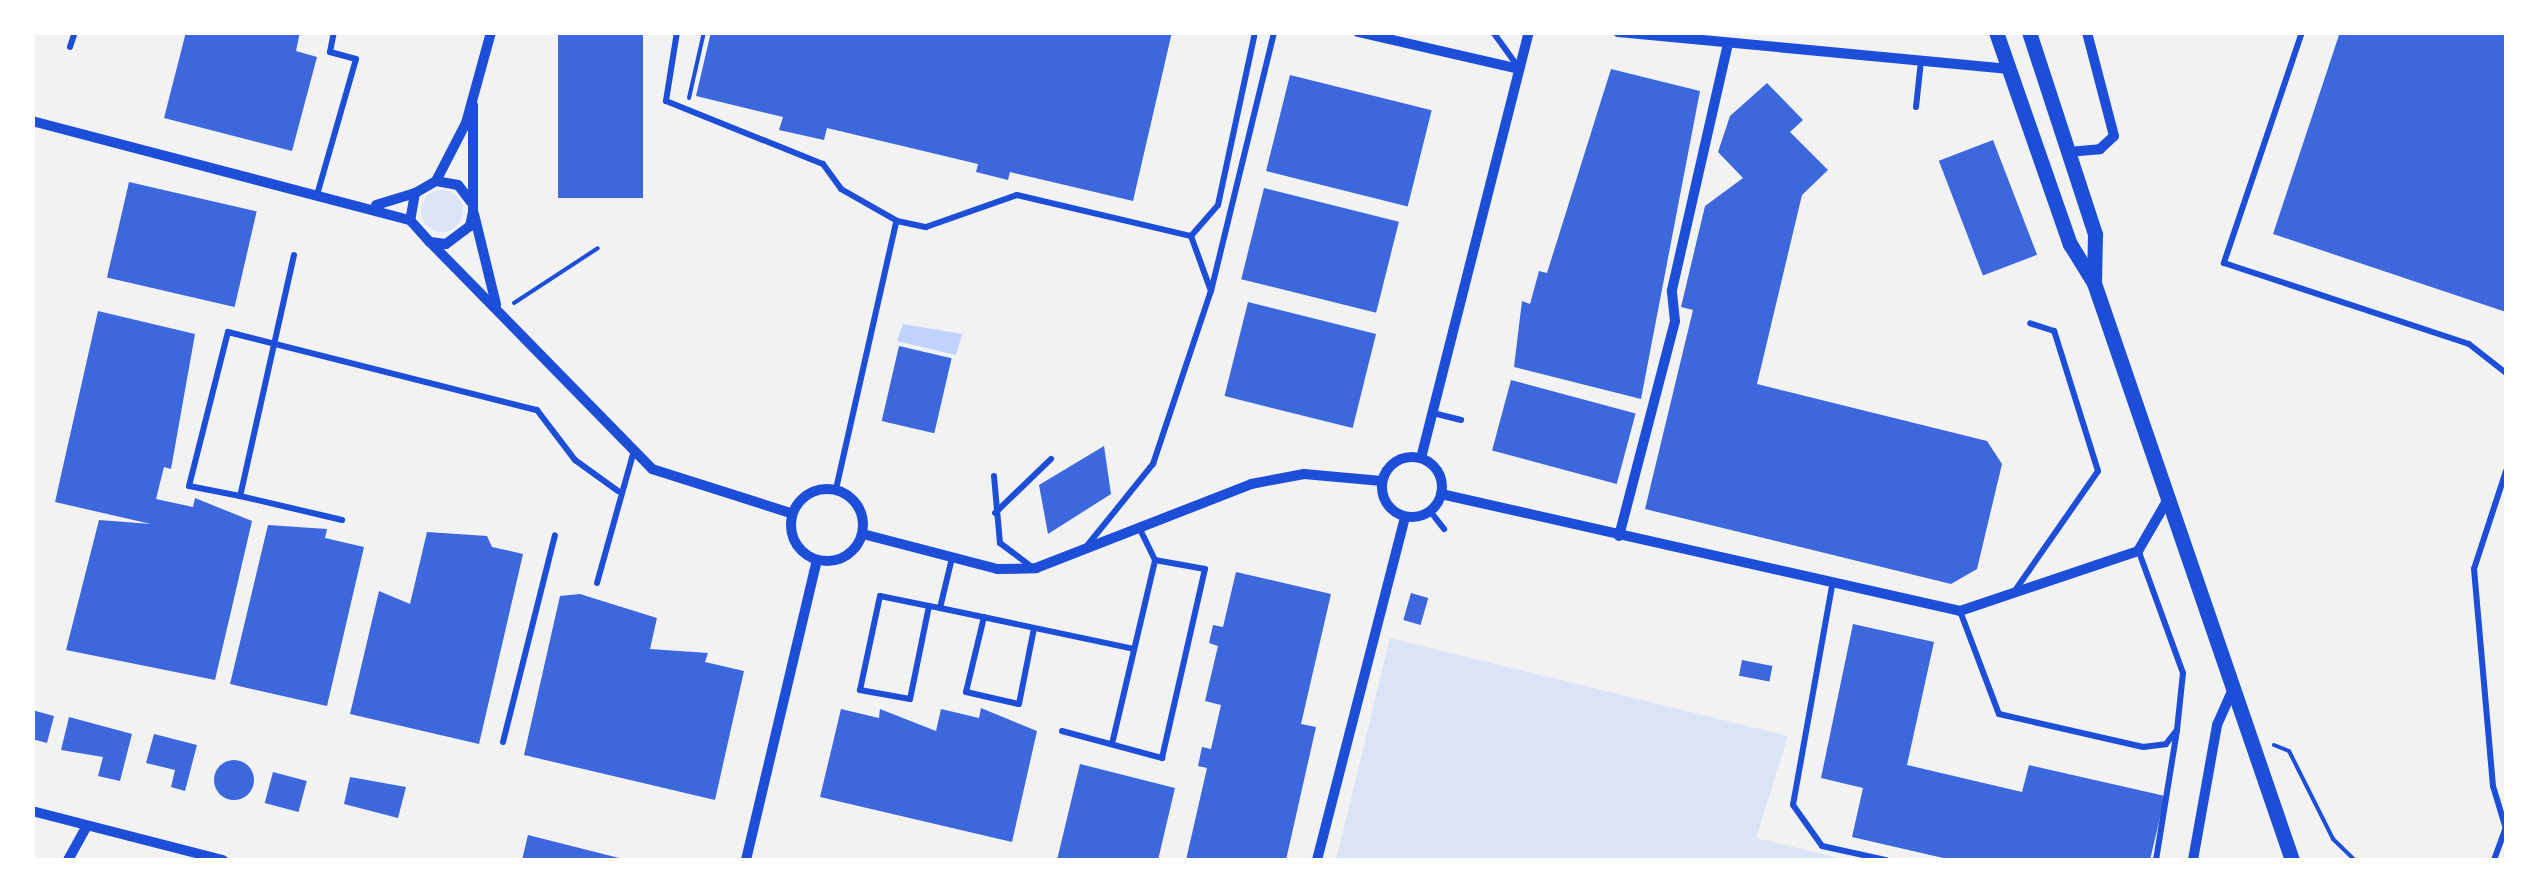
<!DOCTYPE html>
<style>
body{margin:0}
#map{position:relative;width:2539px;height:893px;overflow:hidden;background:#f2f2f2;font-family:"Exo 2",sans-serif}
div>[style]{position:absolute}
[style*='--x']{left:calc(var(--x)*1px);top:calc(var(--y)*1px);width:calc(var(--w)*1px);rotate:calc(var(--a)*1deg)}
.green>*{inset:0;background:#dbe4f7}
.round{border-radius:50%}
.water>*{inset:0;background:#bfd3fe}
.building>*{inset:0;background:#3d67dc;transform-origin:0 0}
.path>*{height:4px;margin:-2px;padding:0 2px;transform-origin:2px;border-radius:2px;background:#1d4ed8}
.service>*{height:6px;margin:-3px;padding:0 3px;transform-origin:3px;border-radius:3px;background:#1d4ed8}
.minor>*{height:10px;margin:-5px;padding:0 5px;transform-origin:5px;border-radius:5px;background:#1d4ed8}
.minor>.ring{margin:-5px;padding:0;box-sizing:content-box;background:none;border:10px solid #1d4ed8;border-radius:50%}
.secondary>*{height:15px;margin:-7.5px;padding:0 7.5px;transform-origin:7.5px;border-radius:7.5px;background:#1d4ed8}
span{translate:-50% -50%;white-space:nowrap;text-align:center;line-height:1.15;-webkit-text-stroke:8px #fff;paint-order:stroke}
.frame{position:absolute;inset:0;border:35px solid #fff;pointer-events:none}
</style>
<div id="map">
<div class="green">
<div class="round" style="left:421px;top:190px;width:42px;height:42px"></div>
<div style="clip-path:polygon(1390px 638px,1788px 736px,1756px 838px,1847px 860px,1336px 860px)"></div>
</div>
<div class="water">
<div style="clip-path:polygon(903px 324px,962px 334px,956px 355px,897px 341px)"></div>
</div>
<div class="building">
<div style="clip-path:polygon(186px 32px,300px 32px,296px 51px,317px 57px,292px 151px,164px 118px)"></div>
<div style="left:558px;top:32px;width:85px;height:166px"></div>
<div style="clip-path:polygon(711px 32px,1172px 32px,1133px 201px,1010px 172px,1008px 180px,976px 172px,978px 164px,827px 128px,824px 140px,779px 130px,783px 117px,696px 96px)"></div>
<div style="clip-path:polygon(2340px 32px,2506px 32px,2506px 312px,2273px 234px)"></div>
<div style="clip-path:polygon(1611px 69px,1700px 91px,1641px 399px,1514px 367px,1522px 301px,1530px 304px,1539px 271px,1547px 273px)"></div>
<div style="left:1290px;top:75px;width:146px;height:99px;rotate:14deg"></div>
<div style="clip-path:polygon(1767px 83px,1803px 120px,1790px 132px,1828px 170px,1802px 195px,1757px 384px,1987px 441px,2002px 464px,1977px 569px,1951px 584px,1645px 509px,1693px 310px,1681px 307px,1705px 206px,1743px 178px,1718px 152px,1730px 116px)"></div>
<div style="left:1993px;top:140px;width:123px;height:58px;rotate:69deg"></div>
<div style="left:129px;top:182px;width:131px;height:98px;rotate:13deg"></div>
<div style="left:1264px;top:188px;width:139px;height:94px;rotate:14deg"></div>
<div style="left:1248px;top:302px;width:132px;height:97px;rotate:14deg"></div>
<div style="clip-path:polygon(98px 311px,195px 334px,171px 469px,164px 467px,156px 499px,193px 507px,195px 498px,252px 521px,215px 680px,66px 650px,99px 520px,151px 524px,55px 502px)"></div>
<div style="left:899px;top:346px;width:54px;height:77px;rotate:13deg"></div>
<div style="left:1511px;top:380px;width:129px;height:73px;rotate:15deg"></div>
<div style="clip-path:polygon(1104px 446px,1111px 494px,1048px 534px,1039px 485px)"></div>
<div style="clip-path:polygon(268px 525px,327px 529px,325px 538px,364px 547px,327px 706px,230px 684px)"></div>
<div style="clip-path:polygon(427px 532px,487px 536px,492px 547px,523px 554px,479px 744px,350px 714px,379px 591px,410px 604px)"></div>
<div style="clip-path:polygon(1236px 572px,1331px 594px,1301px 724px,1316px 727px,1286px 860px,1186px 860px,1207px 768px,1198px 766px,1202px 747px,1211px 749px,1221px 705px,1205px 701px,1218px 646px,1209px 643px,1213px 625px,1223px 627px)"></div>
<div style="left:1411px;top:593px;width:18px;height:28px;rotate:16deg"></div>
<div style="clip-path:polygon(580px 594px,657px 618px,650px 649px,708px 653px,705px 662px,744px 671px,715px 800px,524px 755px,560px 596px)"></div>
<div style="clip-path:polygon(1853px 624px,1934px 642px,1907px 765px,2022px 792px,2029px 765px,2165px 796px,2150px 860px,1952px 860px,1852px 837px,1863px 788px,1821px 778px)"></div>
<div style="left:1742px;top:660px;width:31px;height:16px;rotate:11deg"></div>
<div style="clip-path:polygon(981px 708px,1037px 731px,1012px 842px,820px 797px,841px 709px,879px 718px,880px 709px,936px 731px,941px 709px,979px 718px)"></div>
<div style="clip-path:polygon(32px 710px,54px 716px,47px 743px,32px 739px)"></div>
<div style="clip-path:polygon(69px 717px,132px 734px,120px 781px,98px 776px,103px 757px,61px 750px)"></div>
<div style="clip-path:polygon(154px 734px,197px 745px,185px 791px,171px 787px,175px 770px,146px 763px)"></div>
<div class="round" style="left:214px;top:760px;width:40px;height:40px"></div>
<div style="clip-path:polygon(1080px 764px,1175px 788px,1158px 860px,1057px 860px)"></div>
<div style="left:273px;top:772px;width:35px;height:32px;rotate:15deg"></div>
<div style="clip-path:polygon(350px 777px,406px 787px,398px 818px,344px 804px)"></div>
<div style="clip-path:polygon(528px 835px,623px 859px,623px 860px,522px 860px)"></div>
</div>
<div class="path">
<div style="--x:689;--y:98;--w:68;--a:-77.2"></div>
<div style="--x:514;--y:303;--w:100;--a:-33.2"></div>
<div style="--x:2274;--y:745;--w:16;--a:22"></div>
<div style="--x:2289;--y:751;--w:98;--a:63.4"></div>
<div style="--x:2333;--y:839;--w:30;--a:44"></div>
</div>
<div class="service">
<div style="--x:677;--y:32;--w:70;--a:99.1"></div>
<div style="--x:666;--y:101;--w:169;--a:21.9"></div>
<div style="--x:823;--y:164;--w:31;--a:54"></div>
<div style="--x:841;--y:189;--w:64;--a:29.7"></div>
<div style="--x:897;--y:221;--w:30;--a:12"></div>
<div style="--x:926;--y:227;--w:96;--a:-19.4"></div>
<div style="--x:1017;--y:195;--w:179;--a:13.3"></div>
<div style="--x:1493;--y:32;--w:44;--a:54.2"></div>
<div style="--x:2302;--y:32;--w:244;--a:108.7"></div>
<div style="--x:2224;--y:263;--w:258;--a:18.3"></div>
<div style="--x:2469;--y:344;--w:47;--a:38.1"></div>
<div style="--x:70;--y:47;--w:16;--a:-72"></div>
<div style="--x:1916;--y:107;--w:46;--a:-83.8"></div>
<div style="--x:317;--y:195;--w:141;--a:-74"></div>
<div style="--x:356;--y:59;--w:27;--a:-165"></div>
<div style="--x:330;--y:52;--w:20;--a:-79"></div>
<div style="--x:1191;--y:236;--w:41;--a:-48.9"></div>
<div style="--x:1218;--y:205;--w:177;--a:-77.9"></div>
<div style="--x:294;--y:255;--w:247;--a:102.6"></div>
<div style="--x:240;--y:496;--w:105;--a:13.2"></div>
<div style="--x:1211;--y:291;--w:267;--a:-76.3"></div>
<div style="--x:1433;--y:413;--w:29;--a:14"></div>
<div style="--x:2506;--y:471;--w:103;--a:108.1"></div>
<div style="--x:2474;--y:569;--w:218;--a:85"></div>
<div style="--x:2493;--y:786;--w:45;--a:73.2"></div>
<div style="--x:994;--y:476;--w:67;--a:84.9"></div>
<div style="--x:1000;--y:543;--w:38;--a:37"></div>
<div style="--x:836;--y:489;--w:274;--a:-77.3"></div>
<div style="--x:240;--y:496;--w:52;--a:-168.9"></div>
<div style="--x:189;--y:486;--w:159;--a:-75.8"></div>
<div style="--x:228;--y:332;--w:319;--a:14.2"></div>
<div style="--x:537;--y:410;--w:63;--a:52.8"></div>
<div style="--x:575;--y:460;--w:53;--a:35.8"></div>
<div style="--x:1430;--y:511;--w:23;--a:52"></div>
<div style="--x:995;--y:513;--w:78;--a:-44"></div>
<div style="--x:1086;--y:547;--w:107;--a:-51.1"></div>
<div style="--x:1153;--y:464;--w:182;--a:-71.5"></div>
<div style="--x:1211;--y:291;--w:59;--a:-110"></div>
<div style="--x:597;--y:583;--w:134;--a:-74.4"></div>
<div style="--x:1832;--y:586;--w:222;--a:100.1"></div>
<div style="--x:1793;--y:805;--w:50;--a:54.7"></div>
<div style="--x:1822;--y:846;--w:66;--a:12.3"></div>
<div style="--x:2014;--y:592;--w:147;--a:-55.2"></div>
<div style="--x:2098;--y:471;--w:147;--a:-107.4"></div>
<div style="--x:2054;--y:331;--w:25;--a:-162"></div>
<div style="--x:929;--y:606;--w:95;--a:101.5"></div>
<div style="--x:910;--y:699;--w:51;--a:-169.8"></div>
<div style="--x:860;--y:690;--w:96;--a:-78"></div>
<div style="--x:880;--y:596;--w:50;--a:11.5"></div>
<div style="--x:929;--y:606;--w:11;--a:10"></div>
<div style="--x:940;--y:608;--w:198;--a:11.9"></div>
<div style="--x:940;--y:608;--w:51;--a:-76.5"></div>
<div style="--x:1960;--y:611;--w:110;--a:69.3"></div>
<div style="--x:1999;--y:714;--w:148;--a:12.9"></div>
<div style="--x:2143;--y:747;--w:23;--a:-7"></div>
<div style="--x:2166;--y:744;--w:18;--a:-52"></div>
<div style="--x:2177;--y:730;--w:57;--a:-84"></div>
<div style="--x:2183;--y:673;--w:129;--a:-110"></div>
<div style="--x:984;--y:617;--w:77;--a:103.5"></div>
<div style="--x:966;--y:692;--w:54;--a:12.8"></div>
<div style="--x:1019;--y:704;--w:77;--a:-78.8"></div>
<div style="--x:1062;--y:731;--w:104;--a:15.1"></div>
<div style="--x:1162;--y:758;--w:194;--a:-77.2"></div>
<div style="--x:1205;--y:569;--w:51;--a:-169.8"></div>
<div style="--x:1155;--y:560;--w:32;--a:-116"></div>
<div style="--x:503;--y:742;--w:213;--a:-75.9"></div>
<div style="--x:1112;--y:744;--w:189;--a:-76.8"></div>
<div style="--x:2156;--y:860;--w:131;--a:-80.8"></div>
<div style="--x:2494;--y:860;--w:33;--a:-70"></div>
</div>
<div class="minor">
<div style="--x:1358;--y:32;--w:165;--a:12.9"></div>
<div style="--x:1618;--y:32;--w:393;--a:5.4"></div>
<div style="--x:32;--y:121;--w:391;--a:14.7"></div>
<div style="--x:2068;--y:152;--w:32;--a:-5"></div>
<div style="--x:2100;--y:149;--w:19;--a:-43"></div>
<div style="--x:2114;--y:136;--w:107;--a:-104.6"></div>
<div style="--x:436;--y:181;--w:65;--a:-62.7"></div>
<div style="--x:466;--y:123;--w:94;--a:-74.6"></div>
<div style="--x:471;--y:202;--w:21;--a:-127"></div>
<div style="--x:458;--y:185;--w:22;--a:-170"></div>
<div style="--x:436;--y:181;--w:24;--a:150"></div>
<div style="--x:415;--y:193;--w:27;--a:100"></div>
<div style="--x:410;--y:220;--w:30;--a:48"></div>
<div style="--x:430;--y:242;--w:16;--a:7"></div>
<div style="--x:446;--y:244;--w:30;--a:-37"></div>
<div style="--x:470;--y:226;--w:14;--a:-78"></div>
<div style="--x:473;--y:212;--w:107;--a:-90"></div>
<div style="--x:376;--y:205;--w:41;--a:-17.1"></div>
<div style="--x:474;--y:214;--w:93;--a:76.3"></div>
<div style="--x:430;--y:242;--w:318;--a:45.6"></div>
<div style="--x:652;--y:469;--w:146;--a:17.6"></div>
<div class="ring" style="left:1382px;top:457px;width:50px;height:50px"></div>
<div style="--x:1421;--y:458;--w:439;--a:-75.8"></div>
<div class="ring" style="left:791px;top:489px;width:62px;height:62px"></div>
<div style="--x:1441;--y:494;--w:532;--a:12.7"></div>
<div style="--x:1960;--y:611;--w:188;--a:-18.6"></div>
<div style="--x:2138;--y:551;--w:58;--a:-59.9"></div>
<div style="--x:863;--y:534;--w:138;--a:14.6"></div>
<div style="--x:997;--y:569;--w:39;--a:-1"></div>
<div style="--x:1036;--y:568;--w:231;--a:-21.3"></div>
<div style="--x:1251;--y:484;--w:54;--a:-10.7"></div>
<div style="--x:1304;--y:474;--w:78;--a:5.1"></div>
<div style="--x:1619;--y:536;--w:222;--a:-75.4"></div>
<div style="--x:1675;--y:321;--w:31;--a:-96"></div>
<div style="--x:1672;--y:290;--w:253;--a:-77.2"></div>
<div style="--x:32;--y:811;--w:197;--a:14.4"></div>
<div style="--x:68;--y:860;--w:38;--a:-61"></div>
<div style="--x:746;--y:860;--w:308;--a:-76.7"></div>
<div style="--x:1317;--y:860;--w:354;--a:-75.6"></div>
<div style="--x:2193;--y:860;--w:137;--a:-79.9"></div>
<div style="--x:2217;--y:725;--w:39;--a:-66"></div>
</div>
<div class="secondary">
<div style="--x:1996;--y:32;--w:225;--a:70.8"></div>
<div style="--x:2070;--y:244;--w:46;--a:58.4"></div>
<div style="--x:2094;--y:283;--w:610;--a:71.06"></div>
<div style="--x:2029;--y:32;--w:213;--a:71.9"></div>
<div style="--x:2095;--y:234;--w:49;--a:91.2"></div>
</div>
<div class="frame"></div>
</div>
